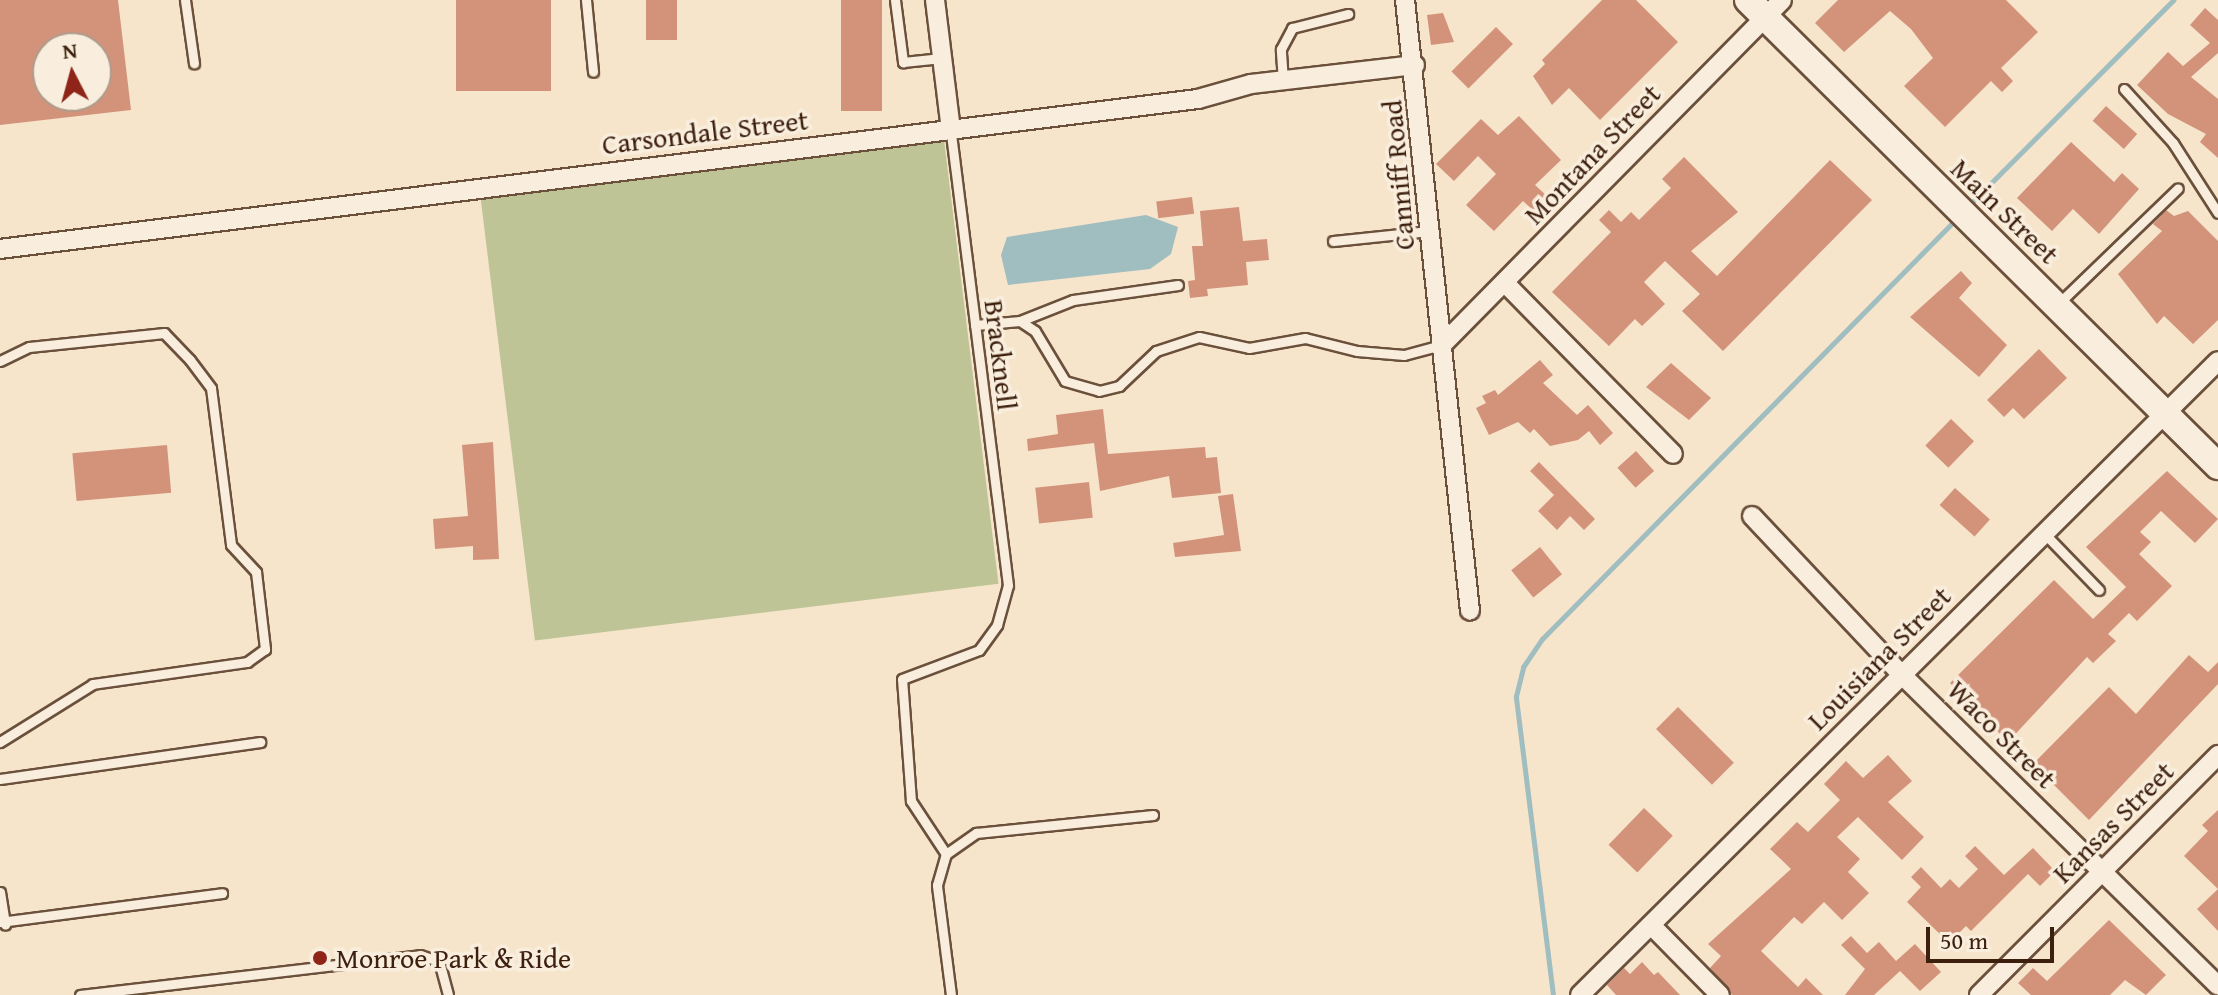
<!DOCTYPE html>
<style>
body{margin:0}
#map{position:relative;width:2218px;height:995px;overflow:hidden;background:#f6e5cb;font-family:"Gentium Book Plus",serif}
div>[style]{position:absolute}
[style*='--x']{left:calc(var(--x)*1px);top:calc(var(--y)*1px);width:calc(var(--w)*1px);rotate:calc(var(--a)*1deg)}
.green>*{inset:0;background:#bec496;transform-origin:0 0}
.water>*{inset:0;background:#a0bdc0}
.stream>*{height:5px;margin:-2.5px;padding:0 2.5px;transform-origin:2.5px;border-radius:2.5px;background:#a0bdc0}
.building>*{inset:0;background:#d3937b;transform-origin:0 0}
.roads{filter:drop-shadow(2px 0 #6b503c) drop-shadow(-2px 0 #6b503c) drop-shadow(0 2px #6b503c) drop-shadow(0 -2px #6b503c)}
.lane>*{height:9px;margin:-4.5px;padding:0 4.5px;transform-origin:4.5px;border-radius:4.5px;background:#f9eedd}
.street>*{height:18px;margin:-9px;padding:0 9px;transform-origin:9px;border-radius:9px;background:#f9eedd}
.secondary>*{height:26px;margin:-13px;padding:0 13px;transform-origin:13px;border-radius:13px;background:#f9eedd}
.dots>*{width:22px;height:22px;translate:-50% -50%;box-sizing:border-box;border:4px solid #f9eedd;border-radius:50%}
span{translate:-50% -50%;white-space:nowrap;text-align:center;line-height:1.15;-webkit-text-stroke:7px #f9eedd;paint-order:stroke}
.street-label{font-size:28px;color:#3d1f0d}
.poi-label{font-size:28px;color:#3d1f0d}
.left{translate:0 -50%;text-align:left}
.north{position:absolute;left:32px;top:32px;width:80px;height:80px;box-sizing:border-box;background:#f9eedd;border:2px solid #ae9b8a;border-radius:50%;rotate:354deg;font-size:22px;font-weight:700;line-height:32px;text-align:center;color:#3d1f0d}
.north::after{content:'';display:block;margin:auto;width:28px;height:36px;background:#8f2418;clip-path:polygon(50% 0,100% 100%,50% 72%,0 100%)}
.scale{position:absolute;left:1926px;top:927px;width:128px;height:36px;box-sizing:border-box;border:4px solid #3d1f0d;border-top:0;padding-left:10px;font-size:24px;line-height:28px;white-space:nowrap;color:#3d1f0d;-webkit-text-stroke:6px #f9eedd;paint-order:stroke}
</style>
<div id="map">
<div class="green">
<div style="left:944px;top:140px;width:447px;height:467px;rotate:83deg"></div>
</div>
<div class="water">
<div style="clip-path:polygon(1146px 215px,1178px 227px,1171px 254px,1150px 269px,1008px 285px,1001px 255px,1007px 237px)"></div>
</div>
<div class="stream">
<div style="--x:1968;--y:206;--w:291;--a:-45.1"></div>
<div style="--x:1553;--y:995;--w:301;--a:-97.1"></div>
<div style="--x:1516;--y:696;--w:30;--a:-76"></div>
<div style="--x:1523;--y:667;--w:34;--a:-56"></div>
<div style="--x:1542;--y:639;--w:593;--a:-45.41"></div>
</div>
<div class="building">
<div style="clip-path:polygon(evenodd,0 0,118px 0,131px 110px,0 125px,0 0,48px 48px,96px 48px,96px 96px,48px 96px,48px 48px)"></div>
<div style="left:456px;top:0;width:95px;height:91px"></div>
<div style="left:646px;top:0;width:31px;height:40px"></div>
<div style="left:841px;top:0;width:41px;height:111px"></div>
<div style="clip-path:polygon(1602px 0,1636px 0,1678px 42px,1600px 120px,1569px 88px,1552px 105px,1533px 76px,1545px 64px,1542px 60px)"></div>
<div style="clip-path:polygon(1838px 0,2006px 0,2038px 32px,2001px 68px,2013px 81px,2002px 92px,1991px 81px,1945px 127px,1904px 86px,1933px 58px,1911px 29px,1890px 11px,1844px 52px,1815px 23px)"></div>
<div style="clip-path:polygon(2205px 8px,2218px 20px,2218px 53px,2191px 77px,2218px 99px,2218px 158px,2200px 142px,2206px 134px,2168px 114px,2137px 85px,2168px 52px,2183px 66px,2210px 43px,2190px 25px)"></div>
<div style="clip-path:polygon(1443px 13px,1454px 42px,1431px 45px,1427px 15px)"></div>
<div style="left:1496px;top:27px;width:24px;height:63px;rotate:45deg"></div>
<div style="left:2106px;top:106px;width:42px;height:20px;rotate:42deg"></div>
<div style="clip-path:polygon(1519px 116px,1561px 160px,1535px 185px,1548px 197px,1534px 211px,1523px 201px,1494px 231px,1466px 205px,1496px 174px,1478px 156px,1454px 181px,1436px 164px,1481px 119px,1498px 135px)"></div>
<div style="clip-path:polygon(2071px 142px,2114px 182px,2122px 173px,2139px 189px,2099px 234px,2073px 209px,2052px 231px,2017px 198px)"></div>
<div style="clip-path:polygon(1684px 157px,1738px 212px,1691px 251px,1717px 276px,1830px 160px,1872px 200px,1723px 351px,1682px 311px,1700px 294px,1665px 261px,1644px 282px,1665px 304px,1642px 326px,1635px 319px,1609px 346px,1552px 292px,1611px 232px,1599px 220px,1609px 210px,1621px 222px,1631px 212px,1639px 220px,1671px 188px,1662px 179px)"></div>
<div style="left:1192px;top:197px;width:17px;height:36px;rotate:83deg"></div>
<div style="clip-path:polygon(1239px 207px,1243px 241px,1267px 239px,1269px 260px,1246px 262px,1248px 285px,1207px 289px,1208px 296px,1190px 298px,1188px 281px,1195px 280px,1192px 246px,1203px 246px,1200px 211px)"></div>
<div style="clip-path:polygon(2166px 210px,2174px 216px,2188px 211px,2218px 241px,2218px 320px,2193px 344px,2164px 316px,2157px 324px,2118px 274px,2162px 231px,2153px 224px)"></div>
<div style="clip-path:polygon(1961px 271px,1972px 283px,1959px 298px,2007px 345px,1979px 377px,1910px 317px)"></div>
<div style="clip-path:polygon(2039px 349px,2067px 378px,2024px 419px,2013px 408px,2004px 417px,1987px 400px)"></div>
<div style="clip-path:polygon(1540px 360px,1553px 375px,1543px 383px,1577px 415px,1588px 405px,1613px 433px,1600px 445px,1589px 431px,1578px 440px,1550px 446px,1534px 429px,1530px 433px,1518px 422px,1489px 435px,1476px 408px,1486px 403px,1482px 396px,1495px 390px,1498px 395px)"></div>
<div style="clip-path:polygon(1671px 363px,1711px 398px,1689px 420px,1646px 387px)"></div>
<div style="clip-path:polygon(1103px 409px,1108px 454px,1205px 447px,1206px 458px,1217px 457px,1221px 493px,1172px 498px,1169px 476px,1100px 491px,1094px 443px,1028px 451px,1027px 439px,1058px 434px,1056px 415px)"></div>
<div style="left:1951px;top:419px;width:32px;height:37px;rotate:44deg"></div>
<div style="clip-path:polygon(493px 442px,499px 559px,473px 560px,473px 546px,435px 549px,433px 519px,468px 516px,462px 445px)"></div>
<div style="left:167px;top:445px;width:48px;height:95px;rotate:85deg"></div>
<div style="left:1636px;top:451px;width:27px;height:25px;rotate:48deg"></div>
<div style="clip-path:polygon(1539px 462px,1595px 519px,1584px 530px,1570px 516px,1557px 530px,1538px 511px,1554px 495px,1530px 471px)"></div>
<div style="clip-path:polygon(2167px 471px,2218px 519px,2195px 543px,2161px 511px,2140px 532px,2151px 542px,2139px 554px,2172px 586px,2137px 621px,2129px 613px,2108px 634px,2116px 641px,2093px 663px,2087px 657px,2008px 742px,1950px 683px,2054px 580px,2093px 619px,2126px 587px,2086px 547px)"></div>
<div style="left:1089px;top:482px;width:36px;height:54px;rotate:84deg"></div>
<div style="left:1955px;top:488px;width:47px;height:23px;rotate:42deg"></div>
<div style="clip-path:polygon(1233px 494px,1241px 551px,1175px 557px,1173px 543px,1224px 535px,1218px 496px)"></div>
<div style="left:1540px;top:547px;width:35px;height:37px;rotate:51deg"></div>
<div style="clip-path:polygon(2189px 655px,2208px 672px,2218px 662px,2218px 684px,2089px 820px,2033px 764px,2109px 687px,2136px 714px)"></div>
<div style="left:1678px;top:707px;width:79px;height:31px;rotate:45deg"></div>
<div style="clip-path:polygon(1888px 755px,1912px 781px,1888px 802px,1924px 837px,1902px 860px,1858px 817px,1837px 837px,1860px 859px,1848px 872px,1869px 893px,1842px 920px,1824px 902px,1802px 924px,1794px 917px,1761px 951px,1798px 987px,1806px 978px,1823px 995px,1732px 995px,1710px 968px,1721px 956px,1708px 944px,1791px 869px,1770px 849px,1797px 822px,1808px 832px,1840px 800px,1824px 784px,1846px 761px,1863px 778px)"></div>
<div style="left:1644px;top:808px;width:40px;height:51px;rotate:44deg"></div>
<div style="clip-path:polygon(2218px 810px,2218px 889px,2184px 856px,2208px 831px,2202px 825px)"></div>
<div style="clip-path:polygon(1975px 846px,2004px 875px,2033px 848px,2055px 871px,2040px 886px,2028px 874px,1971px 931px,1966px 926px,1949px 943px,1907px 902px,1921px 887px,1911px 877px,1921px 867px,1941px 888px,1950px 879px,1959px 888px,1978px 869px,1965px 856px)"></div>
<div style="clip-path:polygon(2218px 889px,2218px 931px,2197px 909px)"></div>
<div style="clip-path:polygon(2109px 920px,2166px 975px,2146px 995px,2125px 980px,2110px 995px,2031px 995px,2018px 983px,2033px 968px,2047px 981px)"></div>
<div style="clip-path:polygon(1851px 936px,1867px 953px,1879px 942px,1896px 961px,1915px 944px,1941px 972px,1920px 991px,1900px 971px,1874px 995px,1845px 995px,1865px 969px,1841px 945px)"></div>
<div style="clip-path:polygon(1642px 962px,1654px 975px,1658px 972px,1680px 995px,1616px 995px,1607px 985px,1624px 968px,1630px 974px)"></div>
</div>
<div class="roads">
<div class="lane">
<div style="--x:185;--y:0;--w:64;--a:81.9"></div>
<div style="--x:586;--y:0;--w:72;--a:84.4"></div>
<div style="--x:895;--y:0;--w:63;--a:82.6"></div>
<div style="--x:903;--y:62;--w:39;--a:-6"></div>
<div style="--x:1283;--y:81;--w:32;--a:-94"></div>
<div style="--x:1281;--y:49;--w:24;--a:-62"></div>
<div style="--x:1292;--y:28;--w:58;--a:-14"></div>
<div style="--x:2124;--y:89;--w:73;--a:47.8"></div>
<div style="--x:2173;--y:143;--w:83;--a:57.3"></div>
<div style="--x:1333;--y:241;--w:97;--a:-5.9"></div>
<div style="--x:2059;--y:303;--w:165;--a:-44"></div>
<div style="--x:1020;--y:321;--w:57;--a:-21.6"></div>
<div style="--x:1073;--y:300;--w:106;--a:-8.1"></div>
<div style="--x:975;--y:325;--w:45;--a:-5.1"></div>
<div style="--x:1020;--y:321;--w:18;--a:34"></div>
<div style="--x:1035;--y:331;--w:58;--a:59"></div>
<div style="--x:1065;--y:381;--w:35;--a:16"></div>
<div style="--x:1099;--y:391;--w:21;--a:-14"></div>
<div style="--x:1119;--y:386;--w:51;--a:-43.4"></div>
<div style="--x:1156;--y:351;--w:45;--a:-18"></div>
<div style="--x:1199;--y:337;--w:51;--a:12.4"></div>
<div style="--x:1249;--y:348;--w:57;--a:-10.1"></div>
<div style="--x:1305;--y:338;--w:54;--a:14"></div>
<div style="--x:1357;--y:351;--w:47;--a:4.9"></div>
<div style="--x:1404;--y:355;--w:39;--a:-15"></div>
<div style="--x:0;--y:361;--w:32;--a:-26"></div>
<div style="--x:29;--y:347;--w:136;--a:-5.9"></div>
<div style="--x:164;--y:333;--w:37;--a:46"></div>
<div style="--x:190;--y:360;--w:35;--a:53"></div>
<div style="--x:211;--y:388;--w:158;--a:82.7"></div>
<div style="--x:231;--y:545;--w:37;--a:47"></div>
<div style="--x:256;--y:572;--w:78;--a:83.3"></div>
<div style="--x:265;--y:649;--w:22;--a:144"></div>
<div style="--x:247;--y:662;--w:156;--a:171.9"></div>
<div style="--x:93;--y:684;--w:110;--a:148.1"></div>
<div style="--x:2044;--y:533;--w:79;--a:46"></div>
<div style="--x:0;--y:779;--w:263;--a:-8.1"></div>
<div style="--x:946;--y:854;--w:37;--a:-35"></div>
<div style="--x:976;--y:833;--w:178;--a:-5.8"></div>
<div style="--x:0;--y:892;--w:33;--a:81"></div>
<div style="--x:0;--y:922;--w:224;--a:-7.4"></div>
<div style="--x:80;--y:995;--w:342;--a:-6.7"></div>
<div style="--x:420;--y:955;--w:20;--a:18"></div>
<div style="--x:439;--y:961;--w:35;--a:75"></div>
<div style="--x:951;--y:995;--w:111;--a:-97.3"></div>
<div style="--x:937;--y:885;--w:32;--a:-74"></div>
<div style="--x:946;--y:854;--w:64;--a:-123.4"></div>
<div style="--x:911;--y:801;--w:122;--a:-94.2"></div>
<div style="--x:902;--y:679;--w:82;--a:-20.6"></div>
<div style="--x:979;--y:650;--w:31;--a:-54"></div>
<div style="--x:997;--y:625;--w:41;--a:-74.6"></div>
<div style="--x:1008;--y:585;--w:458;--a:-97.2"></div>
</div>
<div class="street">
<div style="--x:935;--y:0;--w:132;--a:83"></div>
<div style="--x:1405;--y:0;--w:614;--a:83.93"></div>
<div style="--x:0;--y:249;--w:1207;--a:-7.14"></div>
<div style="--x:1198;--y:99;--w:55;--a:-15.8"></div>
<div style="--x:1251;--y:84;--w:165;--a:-6.6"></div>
<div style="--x:1506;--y:284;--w:238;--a:45.5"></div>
<div style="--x:1442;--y:345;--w:484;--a:-45.4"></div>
<div style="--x:1752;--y:516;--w:219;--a:46.7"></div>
<div style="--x:1902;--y:675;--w:443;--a:44.5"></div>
<div style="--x:1651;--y:925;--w:98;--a:45.4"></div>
<div style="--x:1580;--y:995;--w:899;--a:-44.82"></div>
<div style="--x:1979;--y:995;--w:339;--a:-45.1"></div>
</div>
<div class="secondary">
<div style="--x:1748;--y:0;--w:662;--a:44.76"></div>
</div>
</div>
<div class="dots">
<div style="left:320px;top:958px;background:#8f2418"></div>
</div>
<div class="street-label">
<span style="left:705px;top:132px;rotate:-7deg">Carsondale Street</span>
<span style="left:1592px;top:154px;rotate:-46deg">Montana Street</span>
<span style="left:1398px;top:175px;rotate:-95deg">Canniff Road</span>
<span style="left:2005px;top:211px;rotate:44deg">Main Street</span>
<span style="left:1001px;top:355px;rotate:83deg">Bracknell</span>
<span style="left:1879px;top:658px;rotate:-45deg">Louisiana Street</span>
<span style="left:2002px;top:734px;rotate:45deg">Waco Street</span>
<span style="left:2113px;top:822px;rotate:-45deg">Kansas Street</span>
</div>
<div class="poi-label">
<span class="left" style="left:336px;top:958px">Monroe Park &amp; Ride</span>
</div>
<div class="north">N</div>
<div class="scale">50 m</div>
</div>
